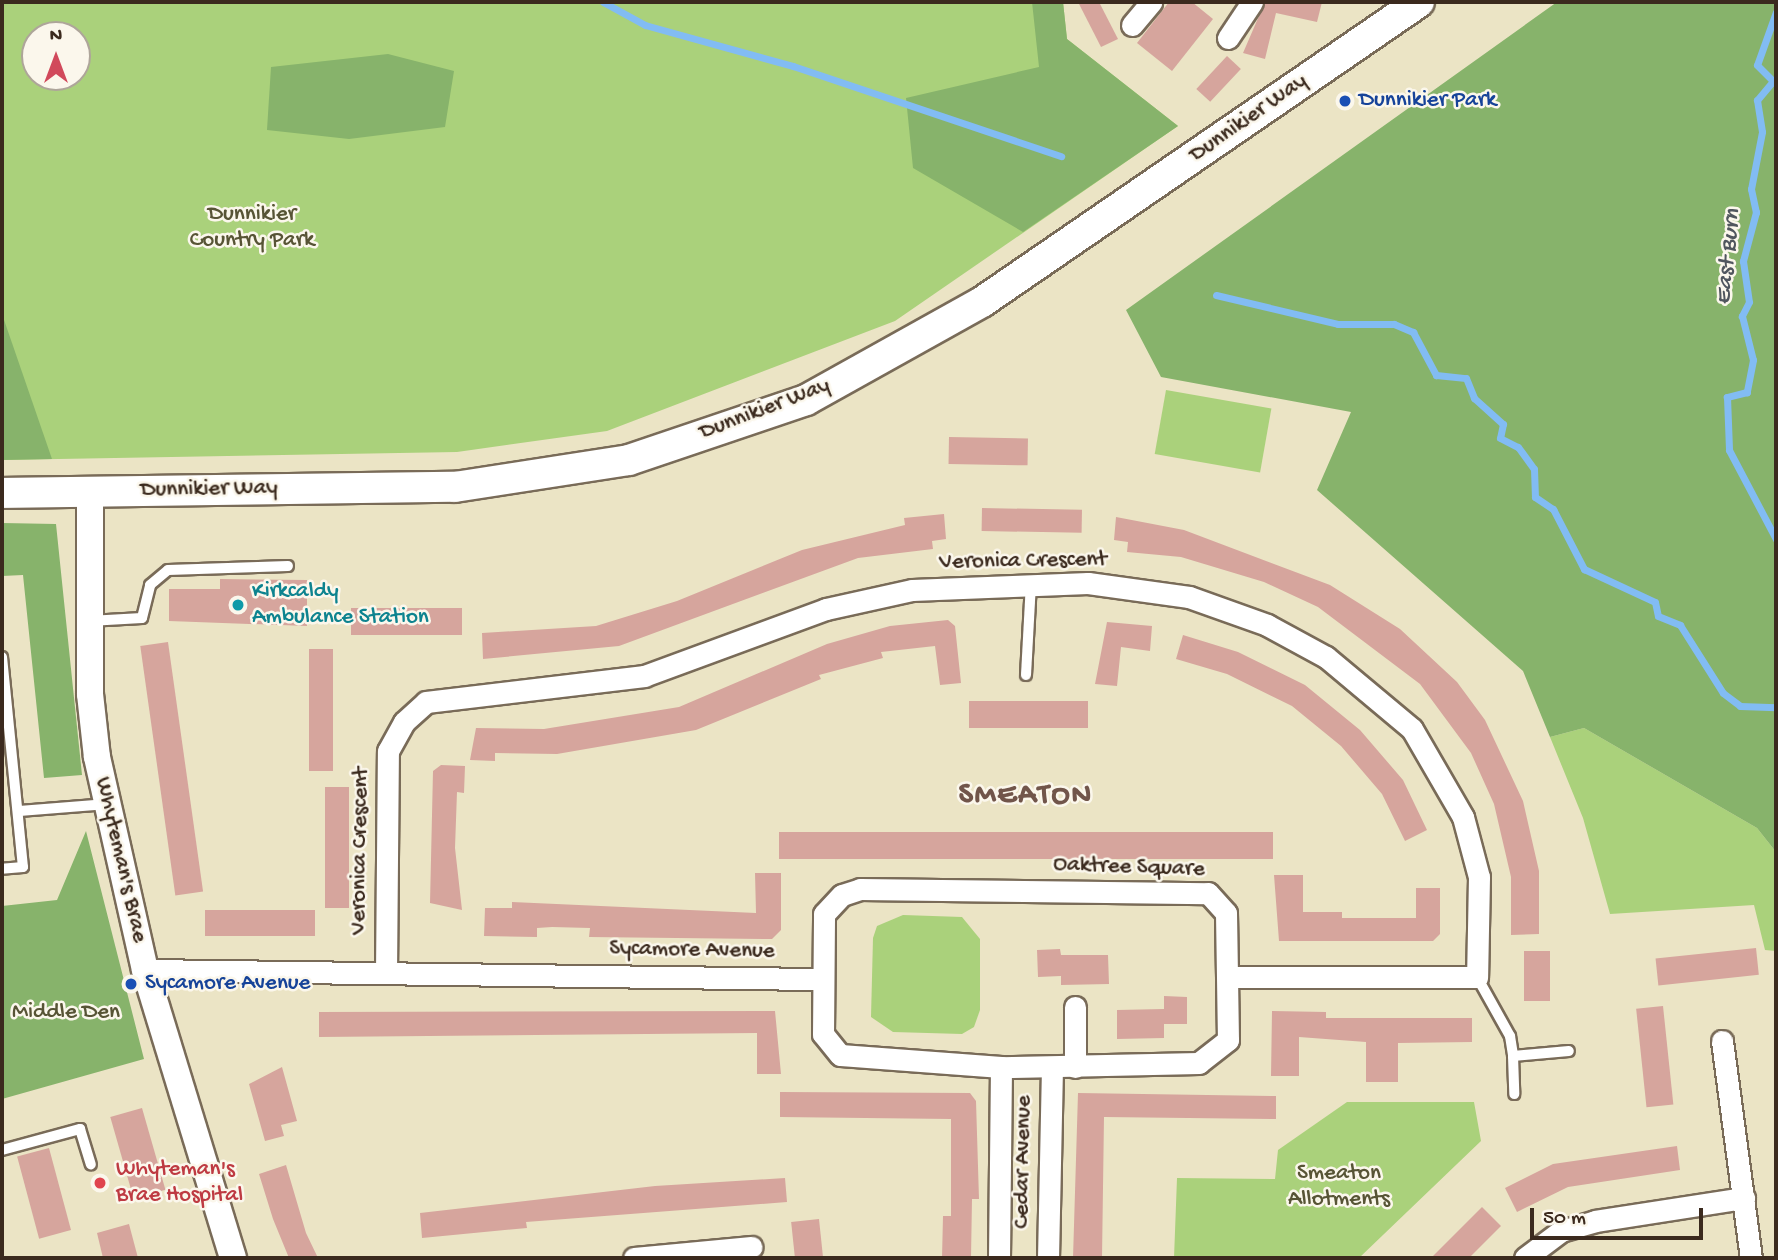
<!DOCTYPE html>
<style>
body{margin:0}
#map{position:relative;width:1778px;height:1260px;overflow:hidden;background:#ebe4c5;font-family:"Gochi Hand",sans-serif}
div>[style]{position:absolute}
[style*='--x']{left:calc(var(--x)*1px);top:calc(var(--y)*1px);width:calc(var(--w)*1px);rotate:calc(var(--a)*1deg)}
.green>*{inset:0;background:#aad17b;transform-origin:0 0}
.forest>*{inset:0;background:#87b36b}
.stream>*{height:7px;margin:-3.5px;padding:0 3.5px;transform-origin:3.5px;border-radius:3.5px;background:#82bcf3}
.building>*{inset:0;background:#d6a59d;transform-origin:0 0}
.roads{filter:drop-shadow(2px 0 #796b58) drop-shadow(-2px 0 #796b58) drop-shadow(0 2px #796b58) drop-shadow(0 -2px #796b58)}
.service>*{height:10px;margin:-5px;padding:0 5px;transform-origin:5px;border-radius:5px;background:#fff}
.minor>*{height:21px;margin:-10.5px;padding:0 10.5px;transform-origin:10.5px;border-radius:10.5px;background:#fff}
.tertiary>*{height:26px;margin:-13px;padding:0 13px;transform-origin:13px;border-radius:13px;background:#fff}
.secondary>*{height:30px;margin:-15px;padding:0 15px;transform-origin:15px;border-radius:15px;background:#fff}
.dots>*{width:19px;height:19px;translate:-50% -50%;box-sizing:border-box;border:4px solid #fbf7ec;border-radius:50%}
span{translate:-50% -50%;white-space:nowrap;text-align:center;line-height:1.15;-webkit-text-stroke:5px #fbf7ec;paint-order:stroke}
.transit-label{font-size:23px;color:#164399}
.left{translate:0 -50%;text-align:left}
.street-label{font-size:23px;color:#3b2a1e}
.park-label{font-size:23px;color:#575435}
.culture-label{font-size:23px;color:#0d838f}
.health-label{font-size:23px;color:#be3a42}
.water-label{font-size:24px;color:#50565e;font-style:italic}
.district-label{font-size:30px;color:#71554a;font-weight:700;letter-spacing:2px}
.frame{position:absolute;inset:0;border:4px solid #3b2a1e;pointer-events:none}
.north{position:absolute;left:21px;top:21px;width:70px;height:70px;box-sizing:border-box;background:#fbf7ec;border:2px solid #aea59a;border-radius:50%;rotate:0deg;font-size:19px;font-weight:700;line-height:28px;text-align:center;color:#3b2a1e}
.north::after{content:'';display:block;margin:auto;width:24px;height:32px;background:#d1495b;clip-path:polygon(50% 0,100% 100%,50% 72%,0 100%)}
.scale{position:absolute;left:1530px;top:1208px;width:173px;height:32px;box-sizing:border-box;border:4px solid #3b2a1e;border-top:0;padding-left:9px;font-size:21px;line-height:24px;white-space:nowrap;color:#3b2a1e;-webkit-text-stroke:5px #fbf7ec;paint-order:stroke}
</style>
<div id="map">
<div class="green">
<div style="clip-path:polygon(evenodd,2px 2px,1063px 2px,1067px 39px,1178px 126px,895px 321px,607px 431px,457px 452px,2px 460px,2px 2px,35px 35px,77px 35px,77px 77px,35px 77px,35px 35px)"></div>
<div style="left:1166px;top:390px;width:107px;height:65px;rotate:10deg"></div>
<div style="clip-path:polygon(1584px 728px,1757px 828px,1776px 852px,1776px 951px,1765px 950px,1754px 905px,1610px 914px,1583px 818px,1550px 737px)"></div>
<div style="clip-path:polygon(903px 915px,962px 917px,980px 939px,980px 1010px,974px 1027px,962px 1034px,893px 1032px,871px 1017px,873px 938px,877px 926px)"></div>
<div style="clip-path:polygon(1347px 1102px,1474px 1102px,1481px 1141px,1359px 1258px,1174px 1258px,1177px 1178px,1275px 1179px,1278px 1150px)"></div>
</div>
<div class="forest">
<div style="clip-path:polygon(1032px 2px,1063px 2px,1067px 39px,1178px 126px,1023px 232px,913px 168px,906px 98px,1039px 67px)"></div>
<div style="clip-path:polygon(1557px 2px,1776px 2px,1776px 852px,1757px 828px,1584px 728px,1550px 737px,1523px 671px,1317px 490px,1351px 412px,1161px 377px,1126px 310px)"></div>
<div style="clip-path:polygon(388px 54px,454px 71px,445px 127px,349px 139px,267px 130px,271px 67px)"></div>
<div style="clip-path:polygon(2px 314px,52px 459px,2px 460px)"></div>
<div style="clip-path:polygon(2px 523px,56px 524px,82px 775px,44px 778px,23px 575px,2px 576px)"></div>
<div style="clip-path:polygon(86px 831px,144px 1059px,2px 1099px,2px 906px,57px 900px)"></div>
</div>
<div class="stream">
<div style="--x:603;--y:2;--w:48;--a:28.7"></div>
<div style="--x:645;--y:25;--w:154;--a:15.5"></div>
<div style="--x:793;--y:66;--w:283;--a:18.6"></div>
<div style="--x:1776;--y:12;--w:56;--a:109.7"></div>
<div style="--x:1757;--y:65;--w:23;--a:45"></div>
<div style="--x:1773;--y:81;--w:25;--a:130"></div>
<div style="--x:1757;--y:100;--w:32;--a:81"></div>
<div style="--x:1762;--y:132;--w:58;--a:100.9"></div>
<div style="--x:1751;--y:189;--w:24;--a:78"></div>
<div style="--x:1756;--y:212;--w:51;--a:104.9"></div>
<div style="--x:1743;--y:261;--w:41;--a:81.7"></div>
<div style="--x:1749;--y:302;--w:16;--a:117"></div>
<div style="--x:1742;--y:316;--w:45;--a:76"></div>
<div style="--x:1753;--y:360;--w:33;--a:101"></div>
<div style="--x:1747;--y:392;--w:21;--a:166"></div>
<div style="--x:1727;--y:397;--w:53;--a:87.8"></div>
<div style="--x:1729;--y:450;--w:101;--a:62.2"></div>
<div style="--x:1216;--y:295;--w:125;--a:13.4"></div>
<div style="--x:1338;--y:324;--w:56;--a:0"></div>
<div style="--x:1394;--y:324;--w:21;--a:23"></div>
<div style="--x:1413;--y:332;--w:49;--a:61.9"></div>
<div style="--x:1436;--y:375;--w:30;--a:6"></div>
<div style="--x:1466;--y:378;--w:22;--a:68"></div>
<div style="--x:1474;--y:398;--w:39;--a:42"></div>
<div style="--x:1503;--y:424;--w:14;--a:102"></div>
<div style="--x:1500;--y:438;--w:20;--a:27"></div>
<div style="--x:1518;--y:447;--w:27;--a:54"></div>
<div style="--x:1534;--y:469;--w:28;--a:88"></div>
<div style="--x:1535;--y:497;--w:22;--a:34"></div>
<div style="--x:1553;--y:509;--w:68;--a:62.7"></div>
<div style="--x:1584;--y:569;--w:78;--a:24.9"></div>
<div style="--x:1655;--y:602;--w:14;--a:78"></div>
<div style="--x:1658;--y:616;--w:24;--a:22"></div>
<div style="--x:1680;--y:625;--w:80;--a:57.7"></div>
<div style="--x:1723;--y:693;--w:21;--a:37"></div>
<div style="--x:1740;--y:706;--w:36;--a:2"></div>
</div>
<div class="building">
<div style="clip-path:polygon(1078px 2px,1099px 2px,1118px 39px,1101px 47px)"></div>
<div style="clip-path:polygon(1169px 2px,1192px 2px,1213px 19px,1172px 71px,1137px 43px)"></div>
<div style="clip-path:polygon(1265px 2px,1322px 2px,1317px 22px,1276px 13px,1265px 59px,1243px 53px)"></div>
<div style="left:1227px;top:56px;width:19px;height:45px;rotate:43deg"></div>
<div style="left:949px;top:437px;width:79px;height:27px;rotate:1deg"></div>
<div style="left:982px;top:508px;width:100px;height:23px;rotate:1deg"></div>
<div style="clip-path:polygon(944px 514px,946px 539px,932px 541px,933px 549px,858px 558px,619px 646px,483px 659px,482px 633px,596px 626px,677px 601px,802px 550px,905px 525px,904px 518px)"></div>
<div style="clip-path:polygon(1116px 517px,1184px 530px,1330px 585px,1400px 629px,1457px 682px,1485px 720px,1523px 801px,1539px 871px,1539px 934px,1511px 935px,1511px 877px,1494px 804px,1471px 753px,1420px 684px,1318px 607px,1264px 582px,1181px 557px,1127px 552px,1128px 542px,1114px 540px)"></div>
<div style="clip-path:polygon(220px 579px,307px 580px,307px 626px,169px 621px,169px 589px,220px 589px)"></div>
<div style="left:462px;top:608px;width:27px;height:111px;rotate:90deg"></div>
<div style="clip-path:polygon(948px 620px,955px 626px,961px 683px,940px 685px,935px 646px,881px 652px,883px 658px,819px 675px,821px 679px,696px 730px,557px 754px,495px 753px,495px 761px,470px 760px,476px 728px,544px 729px,679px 707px,827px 644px,890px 626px)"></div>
<div style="clip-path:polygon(1107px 622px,1152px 626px,1150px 651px,1121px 647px,1117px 686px,1095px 684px)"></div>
<div style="clip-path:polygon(1183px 635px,1238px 652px,1305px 685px,1360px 730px,1403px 780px,1427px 830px,1405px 841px,1382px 794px,1341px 746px,1292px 706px,1227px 674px,1176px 659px)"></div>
<div style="left:168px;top:642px;width:252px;height:28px;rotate:82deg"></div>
<div style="left:309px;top:649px;width:24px;height:122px"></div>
<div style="left:969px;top:701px;width:119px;height:27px"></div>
<div style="clip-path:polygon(441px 765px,465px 766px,464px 793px,457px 792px,455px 848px,462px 910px,430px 903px,433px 771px)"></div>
<div style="left:325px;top:787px;width:24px;height:121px"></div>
<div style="left:779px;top:832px;width:494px;height:27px"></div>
<div style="clip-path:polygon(755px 873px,781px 873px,781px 930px,772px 939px,589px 937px,590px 928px,552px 927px,537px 928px,537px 937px,484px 936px,485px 908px,512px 908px,512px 902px,756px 913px)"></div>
<div style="clip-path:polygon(1274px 875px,1303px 875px,1303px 912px,1342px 912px,1342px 918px,1416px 918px,1416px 888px,1440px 888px,1440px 934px,1433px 941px,1279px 941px)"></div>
<div style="left:205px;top:910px;width:110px;height:26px"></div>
<div style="left:1756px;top:948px;width:27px;height:101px;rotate:84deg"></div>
<div style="clip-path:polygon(1060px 949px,1061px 955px,1108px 955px,1109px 984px,1061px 985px,1061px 976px,1038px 977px,1037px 950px)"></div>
<div style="left:1524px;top:951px;width:26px;height:50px"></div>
<div style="clip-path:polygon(1164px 996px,1187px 997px,1187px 1024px,1164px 1024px,1164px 1038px,1117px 1039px,1117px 1010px,1164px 1009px)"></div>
<div style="left:1663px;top:1006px;width:99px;height:27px;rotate:84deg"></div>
<div style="clip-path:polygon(775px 1011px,781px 1074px,757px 1074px,757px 1033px,319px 1037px,319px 1012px)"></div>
<div style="clip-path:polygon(1272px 1011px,1326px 1012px,1326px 1018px,1472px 1018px,1472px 1042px,1398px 1043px,1398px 1082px,1366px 1082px,1366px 1042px,1299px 1037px,1299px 1076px,1271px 1076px)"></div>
<div style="clip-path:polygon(282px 1067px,297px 1121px,281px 1125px,284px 1136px,265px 1141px,249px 1084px)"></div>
<div style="clip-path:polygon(780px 1092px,970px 1093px,976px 1101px,979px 1199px,972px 1199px,971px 1258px,942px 1258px,943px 1216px,951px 1216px,951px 1119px,780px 1117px)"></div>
<div style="clip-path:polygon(1078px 1093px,1276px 1096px,1276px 1119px,1104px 1117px,1102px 1258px,1073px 1258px)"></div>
<div style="left:142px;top:1108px;width:85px;height:33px;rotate:74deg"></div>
<div style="clip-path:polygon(1677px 1146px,1680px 1170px,1568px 1187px,1517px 1212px,1505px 1188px,1553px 1164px)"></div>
<div style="left:49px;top:1148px;width:85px;height:33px;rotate:75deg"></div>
<div style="clip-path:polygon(286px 1165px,306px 1233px,318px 1258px,289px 1258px,273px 1219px,259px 1174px)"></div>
<div style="clip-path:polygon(785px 1178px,787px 1202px,526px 1222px,527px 1228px,422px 1238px,420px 1213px,655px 1186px)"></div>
<div style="clip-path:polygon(1482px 1207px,1501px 1226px,1469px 1258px,1431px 1258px)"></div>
<div style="left:819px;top:1219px;width:39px;height:28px;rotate:84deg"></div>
<div style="clip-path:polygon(129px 1224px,138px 1258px,103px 1258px,97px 1233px)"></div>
</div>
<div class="roads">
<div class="service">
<div style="--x:89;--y:621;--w:53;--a:-3.2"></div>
<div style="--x:142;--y:618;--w:34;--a:-76"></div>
<div style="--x:150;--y:585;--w:23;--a:-40"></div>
<div style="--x:168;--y:570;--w:120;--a:-1.9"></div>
<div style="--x:2;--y:657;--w:211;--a:84.3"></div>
<div style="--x:23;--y:867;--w:21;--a:175"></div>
<div style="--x:1026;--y:675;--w:91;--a:-86.9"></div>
<div style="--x:18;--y:811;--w:88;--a:-4.5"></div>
<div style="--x:1477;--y:977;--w:68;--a:60.8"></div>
<div style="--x:1510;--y:1036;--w:20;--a:81"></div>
<div style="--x:1513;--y:1056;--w:56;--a:-5.1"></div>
<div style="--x:1513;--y:1056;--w:38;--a:88"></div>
<div style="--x:2;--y:1150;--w:81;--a:-15.1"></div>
<div style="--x:80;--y:1129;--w:37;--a:73"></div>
</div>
<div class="minor">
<div style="--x:1132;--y:25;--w:30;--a:-50"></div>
<div style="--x:1228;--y:38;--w:43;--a:-56.3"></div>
<div style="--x:860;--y:889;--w:348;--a:0.7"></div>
<div style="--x:1208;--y:893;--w:27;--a:48"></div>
<div style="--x:1226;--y:913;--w:127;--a:89.1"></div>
<div style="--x:1228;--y:1040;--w:37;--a:142"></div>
<div style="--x:1199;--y:1063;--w:198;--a:178.8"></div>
<div style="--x:1001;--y:1067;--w:161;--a:-175.7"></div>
<div style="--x:840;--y:1055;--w:27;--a:-129"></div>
<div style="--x:823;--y:1034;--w:120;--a:-89.5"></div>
<div style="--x:824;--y:914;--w:26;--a:-47"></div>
<div style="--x:842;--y:895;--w:19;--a:-18"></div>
<div style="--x:145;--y:970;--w:674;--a:0.77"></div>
<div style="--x:386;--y:973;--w:222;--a:-89.5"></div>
<div style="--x:388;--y:751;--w:33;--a:-61"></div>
<div style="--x:404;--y:722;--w:30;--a:-42"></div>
<div style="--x:426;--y:702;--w:220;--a:-6.8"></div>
<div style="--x:644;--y:676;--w:194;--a:-20.2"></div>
<div style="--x:826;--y:609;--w:88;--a:-12.5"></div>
<div style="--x:912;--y:590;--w:176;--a:-2.3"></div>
<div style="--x:1088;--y:583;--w:102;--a:7.9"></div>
<div style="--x:1189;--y:597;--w:83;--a:19.7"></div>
<div style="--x:1267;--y:625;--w:67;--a:28.5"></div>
<div style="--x:1326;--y:657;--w:112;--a:39.9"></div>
<div style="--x:1412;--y:729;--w:102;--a:59.9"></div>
<div style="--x:1463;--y:817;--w:62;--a:75.1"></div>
<div style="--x:1479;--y:877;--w:100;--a:91.1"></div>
<div style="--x:1477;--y:977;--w:249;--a:180"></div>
<div style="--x:1075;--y:1007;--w:60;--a:90"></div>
<div style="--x:1722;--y:1041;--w:219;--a:82.4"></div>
<div style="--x:634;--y:1258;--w:118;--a:-5.4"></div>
<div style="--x:999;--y:1258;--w:191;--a:-89.4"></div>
<div style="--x:1048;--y:1258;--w:191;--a:-88.8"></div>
<div style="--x:1525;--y:1258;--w:45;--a:-36.9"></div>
<div style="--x:1561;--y:1231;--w:35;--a:-16"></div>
<div style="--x:1595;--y:1221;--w:151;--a:-8.8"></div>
</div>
<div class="tertiary">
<div style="--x:90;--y:492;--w:202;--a:90"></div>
<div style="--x:90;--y:694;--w:63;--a:83.7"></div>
<div style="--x:97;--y:757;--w:218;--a:77.3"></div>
<div style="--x:145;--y:970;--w:301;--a:73"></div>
</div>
<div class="secondary">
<div style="--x:2;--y:493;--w:453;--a:-0.8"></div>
<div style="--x:455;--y:487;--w:176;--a:-8.8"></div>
<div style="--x:629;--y:460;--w:187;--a:-18.7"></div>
<div style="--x:806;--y:400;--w:201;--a:-29.1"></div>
<div style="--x:982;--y:302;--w:530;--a:-34.47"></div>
</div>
</div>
<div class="dots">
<div style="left:1345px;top:101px;background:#1a4fb4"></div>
<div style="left:238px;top:605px;background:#0f9aa8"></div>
<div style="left:131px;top:984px;background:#1a4fb4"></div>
<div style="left:100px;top:1183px;background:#e0444e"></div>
</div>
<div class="transit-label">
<span class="left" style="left:1359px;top:101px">Dunnikier Park</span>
<span class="left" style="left:145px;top:984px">Sycamore Avenue</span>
</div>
<div class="street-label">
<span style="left:1249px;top:119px;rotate:-35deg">Dunnikier Way</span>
<span style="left:765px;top:410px;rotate:-21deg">Dunnikier Way</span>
<span style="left:209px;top:490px;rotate:-1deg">Dunnikier Way</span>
<span style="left:1023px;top:562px;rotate:-1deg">Veronica Crescent</span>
<span style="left:361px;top:851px;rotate:-89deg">Veronica Crescent</span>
<span style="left:120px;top:860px;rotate:77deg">Whyteman's Brae</span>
<span style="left:1129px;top:868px;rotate:2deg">Oaktree Square</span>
<span style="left:692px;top:951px;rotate:1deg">Sycamore Avenue</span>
<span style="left:1024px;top:1162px;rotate:-89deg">Cedar Avenue</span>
</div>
<div class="park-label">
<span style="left:252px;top:228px">Dunnikier<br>Country Park</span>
<span style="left:66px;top:1013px">Middle Den</span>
<span style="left:1339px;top:1187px">Smeaton<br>Allotments</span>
</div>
<div class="culture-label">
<span class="left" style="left:252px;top:605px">Kirkcaldy<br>Ambulance Station</span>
</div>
<div class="health-label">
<span class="left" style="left:116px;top:1183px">Whyteman's<br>Brae Hospital</span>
</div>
<div class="water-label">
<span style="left:1729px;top:257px;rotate:-84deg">East Burn</span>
</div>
<div class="district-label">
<span style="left:1026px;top:797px">SMEATON</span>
</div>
<div class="frame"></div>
<div class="north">N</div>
<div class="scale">50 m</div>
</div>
